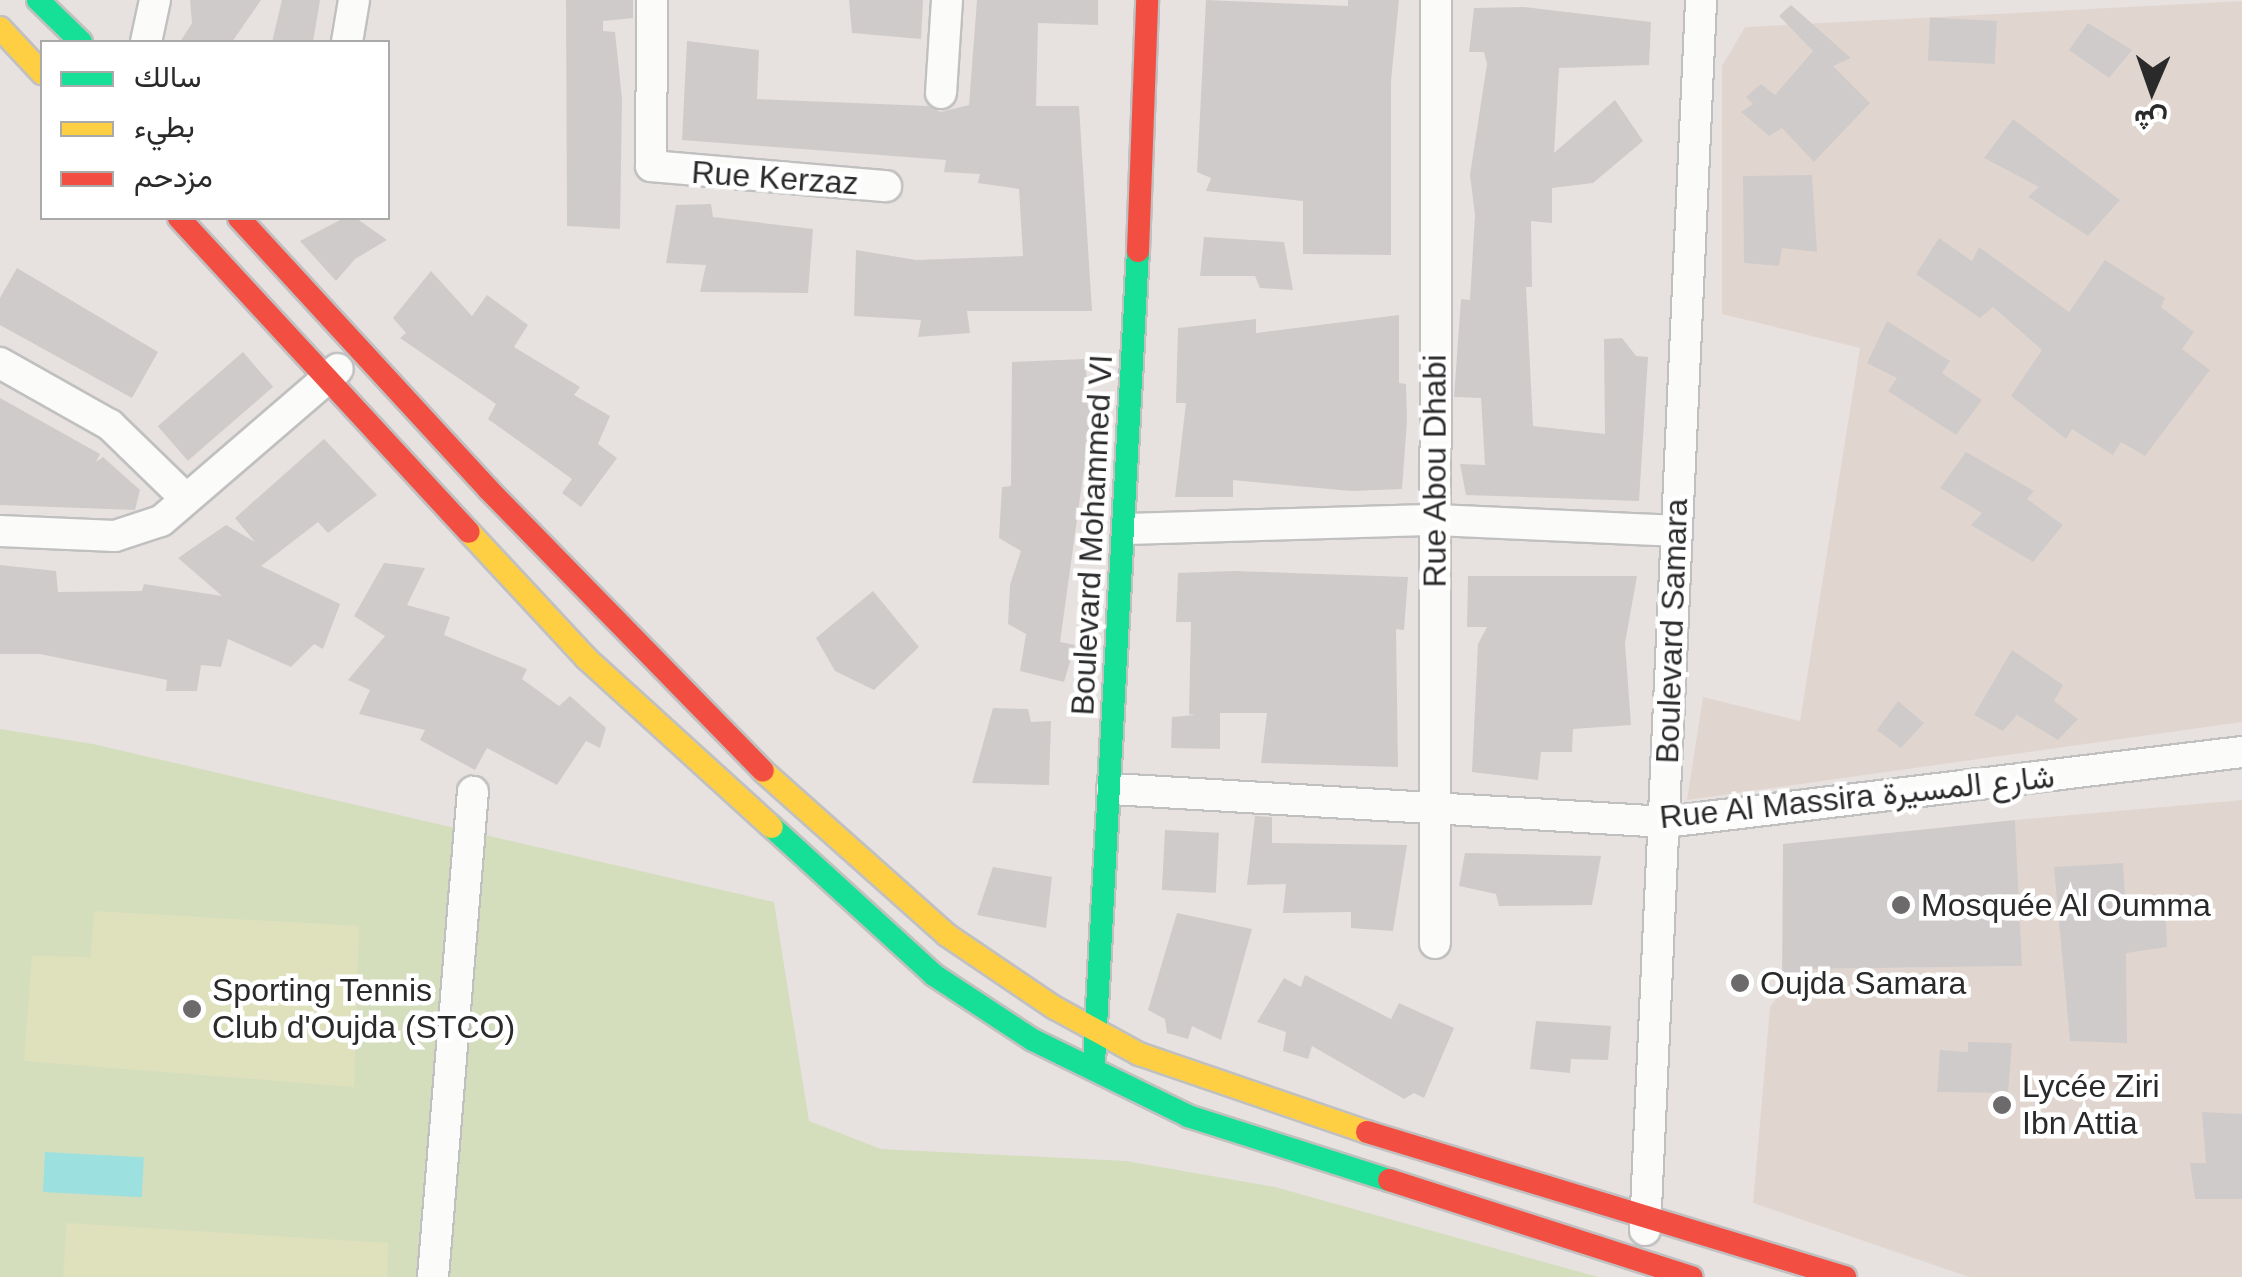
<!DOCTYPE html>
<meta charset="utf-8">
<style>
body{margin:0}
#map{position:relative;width:2242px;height:1277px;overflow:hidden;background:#e7e2e0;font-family:Helvetica,Vazirmatn,sans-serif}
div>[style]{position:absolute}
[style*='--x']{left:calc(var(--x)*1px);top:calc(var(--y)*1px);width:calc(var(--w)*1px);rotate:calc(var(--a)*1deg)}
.education>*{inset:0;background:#e1d6cf}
.green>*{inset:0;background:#d4debd}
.pitch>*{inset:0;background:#dee1bb}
.water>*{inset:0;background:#9ce1df;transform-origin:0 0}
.building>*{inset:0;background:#cfcbca;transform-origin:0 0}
.roads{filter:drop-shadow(2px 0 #c1c0c1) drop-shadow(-2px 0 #c1c0c1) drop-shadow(0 2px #c1c0c1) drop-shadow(0 -2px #c1c0c1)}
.street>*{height:30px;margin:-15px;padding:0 15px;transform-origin:15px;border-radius:15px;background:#fbfbfa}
.fast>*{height:22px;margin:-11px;padding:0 11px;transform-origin:11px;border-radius:11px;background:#16e098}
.slow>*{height:22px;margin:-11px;padding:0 11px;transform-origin:11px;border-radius:11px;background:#ffcf43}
.jam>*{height:22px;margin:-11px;padding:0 11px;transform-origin:11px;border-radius:11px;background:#f24e42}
.dots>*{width:28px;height:28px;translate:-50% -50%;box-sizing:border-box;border:5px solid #fff;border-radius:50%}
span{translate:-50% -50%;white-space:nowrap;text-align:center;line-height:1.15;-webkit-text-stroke:9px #fff;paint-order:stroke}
.street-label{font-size:32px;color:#2a2a2a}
.poi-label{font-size:32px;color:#2a2a2a}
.left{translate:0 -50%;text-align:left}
.legend{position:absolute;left:40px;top:40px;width:350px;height:180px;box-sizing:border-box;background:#fff;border:2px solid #aaa;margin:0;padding:12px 18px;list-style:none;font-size:30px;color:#2a2a2a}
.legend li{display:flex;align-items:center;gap:20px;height:50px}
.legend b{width:50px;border:2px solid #aaa}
.north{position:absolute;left:2102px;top:40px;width:100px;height:100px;-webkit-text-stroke:8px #fff;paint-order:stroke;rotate:182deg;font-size:28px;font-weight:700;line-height:40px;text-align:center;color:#2a2a2a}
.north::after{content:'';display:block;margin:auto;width:35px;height:45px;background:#2a2a2a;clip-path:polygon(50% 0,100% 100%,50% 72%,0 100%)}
</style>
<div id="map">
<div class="education">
<div style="clip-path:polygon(2242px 1px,2242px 722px,1687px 800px,1703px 697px,1800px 721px,1860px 348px,1722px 314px,1722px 66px,1745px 27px)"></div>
<div style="clip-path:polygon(2242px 800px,2242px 1277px,1969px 1277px,1753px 1203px,1770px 1007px,1782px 991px,1804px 991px,1804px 969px,2021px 966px,2015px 820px)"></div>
</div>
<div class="green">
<div style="clip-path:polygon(0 729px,93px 744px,774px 902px,809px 1121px,881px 1149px,1126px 1161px,1275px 1187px,1598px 1277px,0 1277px)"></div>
</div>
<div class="pitch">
<div style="clip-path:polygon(94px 911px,359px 926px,354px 1087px,24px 1061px,32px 956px,91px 957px)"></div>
<div style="clip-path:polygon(67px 1223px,388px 1243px,387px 1277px,63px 1277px)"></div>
</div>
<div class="water">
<div style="left:45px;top:1152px;width:99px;height:40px;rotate:3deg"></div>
</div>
<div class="building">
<div style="clip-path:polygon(190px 0,261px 0,232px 42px,180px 42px,192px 23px)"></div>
<div style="clip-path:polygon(282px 0,320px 0,313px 42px,272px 42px)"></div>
<div style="clip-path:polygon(566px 0,633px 0,633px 18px,603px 21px,603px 31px,615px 32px,622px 99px,620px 229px,567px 226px)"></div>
<div style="clip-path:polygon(849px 0,923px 0,921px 39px,852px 33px)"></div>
<div style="clip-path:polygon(977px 0,1098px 0,1098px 25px,1038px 23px,1036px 106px,1079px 106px,1092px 311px,967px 311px,970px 333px,918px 337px,921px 320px,854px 316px,856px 250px,916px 260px,1023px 256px,1019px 189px,978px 183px,980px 174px,944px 172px,946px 160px,682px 140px,687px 41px,759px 50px,757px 99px,928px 106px,941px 112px,969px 105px)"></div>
<div style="clip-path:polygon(1206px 0,1348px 6px,1348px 0,1399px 0,1391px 81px,1391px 255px,1303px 254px,1303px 201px,1206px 191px,1211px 178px,1197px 172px)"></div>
<div style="clip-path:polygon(1791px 5px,1851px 58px,1833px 66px,1870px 103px,1814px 162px,1782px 128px,1769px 136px,1741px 112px,1753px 104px,1746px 97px,1761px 84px,1775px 95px,1813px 51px,1779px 16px)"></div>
<div style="clip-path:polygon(1524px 7px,1651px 22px,1649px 65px,1559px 68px,1554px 153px,1615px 100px,1643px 141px,1593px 183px,1552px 188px,1552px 223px,1531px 221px,1532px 287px,1526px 287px,1533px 426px,1605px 434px,1604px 339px,1622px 338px,1636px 356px,1648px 357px,1639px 501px,1466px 495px,1460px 464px,1485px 465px,1481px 398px,1454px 397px,1461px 299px,1470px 300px,1475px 215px,1470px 175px,1487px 64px,1484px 52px,1469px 52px,1474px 8px)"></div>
<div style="left:1997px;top:21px;width:43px;height:67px;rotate:93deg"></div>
<div style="clip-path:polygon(2088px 23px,2132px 50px,2109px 78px,2069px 50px)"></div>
<div style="clip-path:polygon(2013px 119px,2120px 200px,2088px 236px,2028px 197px,2039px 187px,1984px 158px)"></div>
<div style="clip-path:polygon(1812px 175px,1817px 252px,1782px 248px,1779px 266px,1744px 263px,1743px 176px)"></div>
<div style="clip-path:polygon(711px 204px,713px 217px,813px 229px,808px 293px,700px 292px,706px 265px,666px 263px,676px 205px)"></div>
<div style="clip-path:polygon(344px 218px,356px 218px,387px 240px,355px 259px,336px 281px,300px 241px)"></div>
<div style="clip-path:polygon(1204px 237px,1284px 242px,1293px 290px,1260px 288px,1255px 276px,1200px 276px)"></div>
<div style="clip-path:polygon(1939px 238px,1972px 261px,1979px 247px,2069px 312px,2105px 260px,2165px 298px,2161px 307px,2194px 332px,2182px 349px,2210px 370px,2145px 456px,2121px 442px,2113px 455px,2072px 429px,2066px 439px,2011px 396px,2042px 350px,1993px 307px,1980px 318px,1916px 274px)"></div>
<div style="clip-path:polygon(17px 268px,158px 352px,132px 398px,0 325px,0 298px)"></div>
<div style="clip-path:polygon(431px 271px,472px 316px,487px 295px,528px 325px,514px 347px,580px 387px,574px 395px,610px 416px,598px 444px,617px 458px,581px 507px,562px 493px,572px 479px,488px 419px,496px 404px,400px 338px,406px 333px,393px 318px)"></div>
<div style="clip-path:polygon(1399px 315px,1399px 383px,1406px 384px,1407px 420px,1402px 489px,1351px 491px,1233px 480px,1233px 497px,1175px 497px,1186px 403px,1176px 403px,1178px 328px,1256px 319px,1256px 333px)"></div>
<div style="clip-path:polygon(1887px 321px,1950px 361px,1942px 373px,1982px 400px,1956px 435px,1888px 391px,1897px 378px,1867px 363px)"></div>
<div style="left:243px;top:352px;width:46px;height:113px;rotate:49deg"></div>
<div style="clip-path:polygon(1084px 359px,1092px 411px,1060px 642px,1075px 645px,1064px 682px,1020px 671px,1026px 634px,1008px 624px,1010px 585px,1021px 551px,999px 538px,1002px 487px,1011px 486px,1012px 362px)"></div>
<div style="clip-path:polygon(0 398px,100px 454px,96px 462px,103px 457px,140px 490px,135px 510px,0 505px)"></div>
<div style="clip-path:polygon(324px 439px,377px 495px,328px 533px,318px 522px,261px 566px,340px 604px,323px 649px,314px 644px,291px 667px,228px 639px,221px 667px,201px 665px,197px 691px,166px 691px,167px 680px,40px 654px,0 654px,0 565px,56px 571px,58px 592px,142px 591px,144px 584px,222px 596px,178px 558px,226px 525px,255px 542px,235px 518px)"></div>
<div style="clip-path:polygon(1966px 452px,2034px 491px,2027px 499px,2063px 525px,2033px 562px,1971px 525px,1982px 513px,1940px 488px)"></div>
<div style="clip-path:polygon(384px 563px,425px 568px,407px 605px,450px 617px,444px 635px,527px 669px,522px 679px,559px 706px,570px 696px,606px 728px,600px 748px,586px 741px,557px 785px,487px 748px,475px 770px,420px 740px,425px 730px,359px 714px,370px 690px,348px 680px,385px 636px,354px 616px)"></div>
<div style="clip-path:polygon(1233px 571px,1408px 577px,1404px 630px,1396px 629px,1398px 767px,1261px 763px,1267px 713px,1220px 713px,1220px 749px,1171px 748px,1172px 717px,1195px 715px,1189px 714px,1191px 622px,1176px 622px,1178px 573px)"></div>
<div style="clip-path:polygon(1468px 576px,1637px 576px,1625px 643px,1631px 725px,1573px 729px,1572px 752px,1541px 752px,1538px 780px,1472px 772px,1478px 644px,1487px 627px,1467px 627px)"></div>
<div style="clip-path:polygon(873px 591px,919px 647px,874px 690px,835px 671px,816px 638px)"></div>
<div style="clip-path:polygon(2012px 650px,2063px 685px,2054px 701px,2078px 719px,2058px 740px,2017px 715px,2003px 731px,1974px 715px)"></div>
<div style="clip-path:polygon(1898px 701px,1924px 723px,1901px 748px,1877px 730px)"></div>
<div style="clip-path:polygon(993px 708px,1028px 709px,1031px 722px,1051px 721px,1049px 785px,972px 783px)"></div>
<div style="clip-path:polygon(1255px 816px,1272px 817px,1272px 843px,1407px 845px,1393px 931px,1351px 928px,1351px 912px,1283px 913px,1286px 884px,1247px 885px)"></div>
<div style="clip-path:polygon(2015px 820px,2022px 966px,1804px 969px,1805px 991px,1782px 991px,1783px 844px)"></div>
<div style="left:1165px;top:830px;width:54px;height:60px;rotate:3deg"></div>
<div style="clip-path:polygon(1465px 853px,1601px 856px,1592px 905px,1499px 906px,1496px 894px,1459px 886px)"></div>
<div style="clip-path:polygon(2123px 863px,2125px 897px,2165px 897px,2167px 947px,2126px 953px,2127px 1043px,2070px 1041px,2054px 867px)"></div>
<div style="clip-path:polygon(993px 867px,1052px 877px,1046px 928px,977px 915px)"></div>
<div style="clip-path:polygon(1177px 913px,1252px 929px,1221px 1040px,1192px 1026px,1188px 1039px,1167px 1033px,1165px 1019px,1148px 1010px)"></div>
<div style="clip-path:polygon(1305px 975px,1391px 1019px,1399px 1003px,1454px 1028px,1424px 1098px,1414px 1093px,1404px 1099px,1312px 1046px,1308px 1059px,1283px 1051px,1286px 1032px,1257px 1022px,1284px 978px,1301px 987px)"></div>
<div style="clip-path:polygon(1536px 1021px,1611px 1026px,1608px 1060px,1571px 1059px,1570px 1073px,1530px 1069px)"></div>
<div style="clip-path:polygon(1968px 1042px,2012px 1043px,2008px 1093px,1937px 1092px,1940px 1050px,1968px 1052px)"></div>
<div style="clip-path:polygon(2202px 1112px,2242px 1114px,2242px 1199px,2195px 1199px,2190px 1163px,2206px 1163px)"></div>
</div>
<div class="roads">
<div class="street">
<div style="--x:652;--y:0;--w:166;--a:90.3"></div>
<div style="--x:651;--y:166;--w:236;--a:4.9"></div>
<div style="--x:146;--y:42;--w:43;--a:-77.9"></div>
<div style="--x:347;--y:42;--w:43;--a:-80.5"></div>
<div style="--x:941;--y:93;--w:93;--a:-86.3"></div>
<div style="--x:0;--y:363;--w:126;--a:29.4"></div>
<div style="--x:110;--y:425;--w:106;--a:44.2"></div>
<div style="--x:1127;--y:529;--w:309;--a:-1.7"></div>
<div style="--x:1436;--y:520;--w:239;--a:2.6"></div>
<div style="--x:0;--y:531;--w:115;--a:2.5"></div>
<div style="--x:115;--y:536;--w:48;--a:-18.1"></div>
<div style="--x:161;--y:521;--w:233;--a:-40.7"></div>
<div style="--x:1112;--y:789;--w:555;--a:3.41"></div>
<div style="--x:1666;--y:822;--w:580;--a:-6.93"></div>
<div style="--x:1435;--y:943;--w:943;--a:-89.94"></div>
<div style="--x:1645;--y:1230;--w:1231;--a:-87.39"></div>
<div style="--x:433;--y:1277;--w:487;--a:-85.3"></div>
</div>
<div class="fast">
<div style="--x:38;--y:0;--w:60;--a:44.3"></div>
<div style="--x:772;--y:827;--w:219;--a:42.4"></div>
<div style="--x:934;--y:975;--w:118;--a:33.3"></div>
<div style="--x:1033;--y:1040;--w:173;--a:26.1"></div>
<div style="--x:1188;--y:1116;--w:211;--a:17.7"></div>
<div style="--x:1094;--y:1063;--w:813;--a:-86.9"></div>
</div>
<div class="slow">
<div style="--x:0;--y:28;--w:62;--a:47"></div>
<div style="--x:469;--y:532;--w:172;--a:47.1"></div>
<div style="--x:586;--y:658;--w:251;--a:42.3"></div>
<div style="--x:763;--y:771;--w:246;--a:41.7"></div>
<div style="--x:947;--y:935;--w:130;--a:34.1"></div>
<div style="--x:1055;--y:1008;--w:96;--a:28.7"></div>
<div style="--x:1139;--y:1054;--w:241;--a:18.9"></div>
</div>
<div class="jam">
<div style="--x:179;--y:218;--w:427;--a:47.3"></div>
<div style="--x:239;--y:218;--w:369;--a:47.4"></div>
<div style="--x:489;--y:490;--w:392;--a:45.7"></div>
<div style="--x:1138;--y:251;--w:251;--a:-87.9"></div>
<div style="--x:1367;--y:1132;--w:500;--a:16.9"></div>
<div style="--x:1389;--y:1180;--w:318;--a:17.8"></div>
</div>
</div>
<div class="dots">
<div style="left:1901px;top:905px;background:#6c6a6a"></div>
<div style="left:1740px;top:983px;background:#6c6a6a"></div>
<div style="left:192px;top:1009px;background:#6c6a6a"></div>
<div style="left:2002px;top:1105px;background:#6c6a6a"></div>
</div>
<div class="street-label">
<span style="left:775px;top:178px;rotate:4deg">Rue Kerzaz</span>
<span style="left:1435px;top:471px;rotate:-90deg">Rue Abou Dhabi</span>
<span style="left:1092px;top:535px;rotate:-87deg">Boulevard Mohammed VI</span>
<span style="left:1672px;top:631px;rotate:-88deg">Boulevard Samara</span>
<span style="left:1857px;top:797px;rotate:-6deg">Rue Al Massira شارع المسيرة</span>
</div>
<div class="poi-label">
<span class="left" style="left:1921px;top:905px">Mosquée Al Oumma</span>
<span class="left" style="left:1760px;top:983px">Oujda Samara</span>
<span class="left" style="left:212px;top:1009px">Sporting Tennis<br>Club d'Oujda (STCO)</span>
<span class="left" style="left:2022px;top:1105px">Lycée Ziri<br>Ibn Attia</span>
</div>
<ul class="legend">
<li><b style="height:12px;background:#16e098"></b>سالك</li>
<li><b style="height:12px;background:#ffcf43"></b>بطيء</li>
<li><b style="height:12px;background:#f24e42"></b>مزدحم</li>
</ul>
<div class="north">ش</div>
</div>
